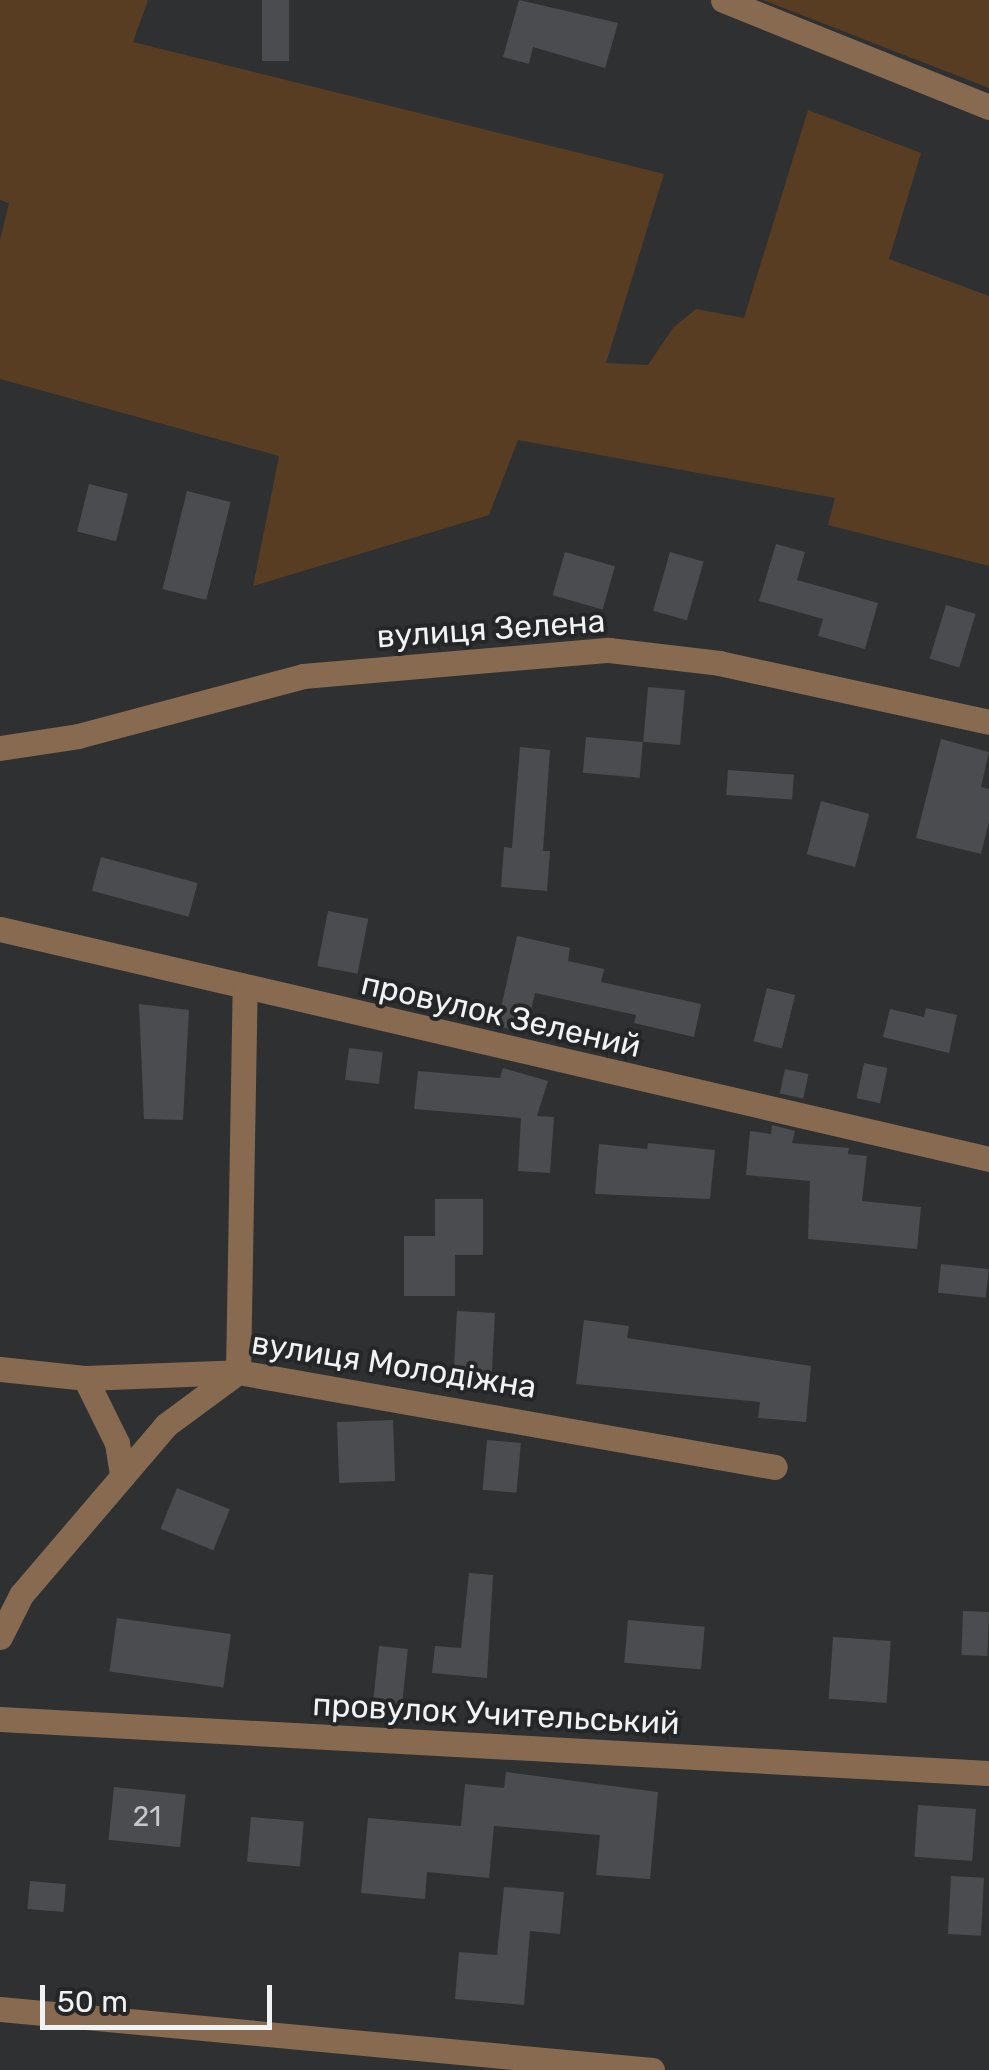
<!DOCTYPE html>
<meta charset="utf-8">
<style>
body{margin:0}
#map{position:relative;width:989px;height:2070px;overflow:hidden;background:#2e3032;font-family:Rubik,sans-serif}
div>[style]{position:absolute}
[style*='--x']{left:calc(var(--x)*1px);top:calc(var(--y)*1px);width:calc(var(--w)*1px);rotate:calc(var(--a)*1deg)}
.green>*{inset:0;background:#593d23}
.building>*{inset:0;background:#4b4c4f;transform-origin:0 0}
.minor>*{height:25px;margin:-12.5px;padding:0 12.5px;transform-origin:12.5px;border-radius:12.5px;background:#876a50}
span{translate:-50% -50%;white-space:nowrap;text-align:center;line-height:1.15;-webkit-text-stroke:8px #252628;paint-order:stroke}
.number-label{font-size:28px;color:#c8c8cb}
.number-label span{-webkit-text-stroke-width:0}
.street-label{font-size:32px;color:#f1f2f4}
.scale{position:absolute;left:40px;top:1985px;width:232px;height:45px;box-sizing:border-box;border:5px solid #f1f2f4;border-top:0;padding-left:12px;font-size:30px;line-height:35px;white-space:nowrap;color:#f1f2f4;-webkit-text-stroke:8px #252628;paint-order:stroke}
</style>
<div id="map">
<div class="green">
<div style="clip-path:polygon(0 0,148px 0,133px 42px,664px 174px,606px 363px,648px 365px,673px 328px,696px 309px,744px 318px,808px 110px,921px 153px,889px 259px,989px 296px,989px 566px,828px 525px,835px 498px,518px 440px,489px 515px,253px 586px,279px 456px,0 379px,0 240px,9px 203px,0 200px)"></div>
<div style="clip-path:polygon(763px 0,989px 0,989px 88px)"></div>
</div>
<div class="building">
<div style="left:262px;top:0;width:27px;height:61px"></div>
<div style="clip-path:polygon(519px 0,618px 23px,605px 68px,533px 47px,529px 64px,503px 57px)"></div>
<div style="left:89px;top:484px;width:40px;height:49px;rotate:14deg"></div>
<div style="left:187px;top:491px;width:45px;height:101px;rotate:14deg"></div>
<div style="clip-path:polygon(776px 544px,805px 552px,797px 580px,878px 603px,865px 649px,818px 636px,823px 619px,759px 601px)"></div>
<div style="left:565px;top:552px;width:52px;height:45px;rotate:16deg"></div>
<div style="left:670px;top:552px;width:35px;height:61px;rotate:16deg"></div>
<div style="left:946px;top:605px;width:31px;height:56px;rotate:17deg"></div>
<div style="left:648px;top:687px;width:37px;height:55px;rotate:5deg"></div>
<div style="left:586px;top:737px;width:57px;height:36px;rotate:5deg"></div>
<div style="clip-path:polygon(941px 739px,989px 752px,981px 787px,989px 789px,989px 822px,981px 854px,916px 838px)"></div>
<div style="clip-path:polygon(520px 747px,550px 750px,543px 851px,550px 851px,547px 891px,501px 887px,504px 847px,512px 848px)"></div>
<div style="left:728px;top:770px;width:66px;height:25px;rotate:4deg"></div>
<div style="left:821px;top:801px;width:50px;height:55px;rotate:15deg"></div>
<div style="left:101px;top:857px;width:100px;height:35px;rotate:15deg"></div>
<div style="left:328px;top:911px;width:41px;height:56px;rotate:11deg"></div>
<div style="clip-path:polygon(517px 936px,570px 948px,568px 961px,604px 969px,601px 982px,701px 1004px,694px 1037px,634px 1023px,636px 1015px,535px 993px,526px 1033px,497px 1026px)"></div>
<div style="left:767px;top:988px;width:29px;height:55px;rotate:14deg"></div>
<div style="clip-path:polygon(139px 1004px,189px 1010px,183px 1120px,144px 1119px)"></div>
<div style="clip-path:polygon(926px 1008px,957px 1015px,949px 1053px,883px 1037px,890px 1009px,924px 1017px)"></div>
<div style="left:349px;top:1048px;width:34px;height:32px;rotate:7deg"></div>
<div style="left:864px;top:1063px;width:24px;height:36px;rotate:12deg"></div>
<div style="clip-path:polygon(503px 1068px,548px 1081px,537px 1116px,554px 1117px,550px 1173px,518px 1171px,521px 1118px,414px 1109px,418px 1071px,500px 1078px)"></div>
<div style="left:785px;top:1069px;width:24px;height:25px;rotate:12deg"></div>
<div style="clip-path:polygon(772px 1125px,795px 1131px,792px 1143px,849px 1148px,848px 1154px,867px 1156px,862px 1201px,921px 1207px,917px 1249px,808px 1239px,810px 1181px,746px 1175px,750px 1131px,771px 1134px)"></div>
<div style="clip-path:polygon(648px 1143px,715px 1150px,710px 1199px,595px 1194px,599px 1144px,647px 1149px)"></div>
<div style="clip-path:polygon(435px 1199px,483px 1199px,483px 1255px,455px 1255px,455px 1296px,404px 1296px,404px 1236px,435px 1236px)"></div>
<div style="left:941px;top:1264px;width:48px;height:29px;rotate:6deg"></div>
<div style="left:457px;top:1311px;width:38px;height:63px;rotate:3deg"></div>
<div style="clip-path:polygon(584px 1320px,629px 1326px,627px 1338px,811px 1366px,806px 1422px,758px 1418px,760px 1402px,576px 1384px)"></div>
<div style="left:393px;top:1420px;width:61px;height:56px;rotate:88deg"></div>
<div style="left:487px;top:1440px;width:34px;height:50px;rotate:5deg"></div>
<div style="left:177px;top:1488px;width:57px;height:44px;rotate:22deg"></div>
<div style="clip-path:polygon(469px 1573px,493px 1575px,487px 1678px,432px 1673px,435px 1646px,461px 1648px)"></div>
<div style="left:963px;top:1611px;width:26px;height:44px;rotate:2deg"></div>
<div style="left:117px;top:1618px;width:115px;height:54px;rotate:8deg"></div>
<div style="left:628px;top:1620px;width:77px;height:43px;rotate:5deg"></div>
<div style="left:833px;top:1637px;width:58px;height:62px;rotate:4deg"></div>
<div style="left:379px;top:1646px;width:29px;height:58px;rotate:6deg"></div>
<div style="clip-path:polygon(506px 1772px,658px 1792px,650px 1879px,596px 1875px,600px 1835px,494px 1826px,489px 1878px,427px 1872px,425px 1899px,361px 1893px,368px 1818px,461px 1826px,465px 1784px,504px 1788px)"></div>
<div style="left:114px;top:1787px;width:72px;height:53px;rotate:6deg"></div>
<div style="left:918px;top:1805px;width:58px;height:52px;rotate:4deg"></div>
<div style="left:251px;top:1817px;width:53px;height:45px;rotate:5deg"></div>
<div style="left:951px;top:1876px;width:33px;height:58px;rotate:3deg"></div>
<div style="left:30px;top:1881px;width:36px;height:28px;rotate:5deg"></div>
<div style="clip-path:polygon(504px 1887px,564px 1892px,560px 1934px,530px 1931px,524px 2005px,455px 1999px,459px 1952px,497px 1955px)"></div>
</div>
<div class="minor">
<div style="--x:723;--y:0;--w:287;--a:21.9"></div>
<div style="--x:0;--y:748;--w:79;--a:-8.7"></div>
<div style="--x:78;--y:736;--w:233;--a:-14.9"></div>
<div style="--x:303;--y:676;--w:307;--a:-4.9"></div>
<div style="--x:609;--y:650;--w:111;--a:6.7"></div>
<div style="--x:719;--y:663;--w:276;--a:12.3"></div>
<div style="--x:0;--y:929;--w:1015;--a:13.09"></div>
<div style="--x:0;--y:1369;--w:85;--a:6"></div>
<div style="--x:85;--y:1378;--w:153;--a:-2.2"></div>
<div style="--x:238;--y:1372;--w:545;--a:10.03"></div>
<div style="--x:85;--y:1378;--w:72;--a:63.8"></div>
<div style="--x:117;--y:1443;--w:32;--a:81"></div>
<div style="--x:0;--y:1637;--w:47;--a:-63.4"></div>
<div style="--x:21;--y:1595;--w:223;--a:-49.5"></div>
<div style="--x:166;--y:1425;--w:89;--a:-36.4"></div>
<div style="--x:238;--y:1372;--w:382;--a:-89"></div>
<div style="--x:0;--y:1719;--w:990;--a:3.13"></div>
<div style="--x:0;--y:2009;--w:655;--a:5.34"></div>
</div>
<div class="number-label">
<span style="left:147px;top:1817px">21</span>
</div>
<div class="street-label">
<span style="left:491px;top:629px;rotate:-4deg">вулиця Зелена</span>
<span style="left:501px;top:1015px;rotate:13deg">провулок Зелений</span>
<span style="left:394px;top:1365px;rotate:9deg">вулиця Молодіжна</span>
<span style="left:496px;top:1714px;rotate:3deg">провулок Учительський</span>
</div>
<div class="scale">50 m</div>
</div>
